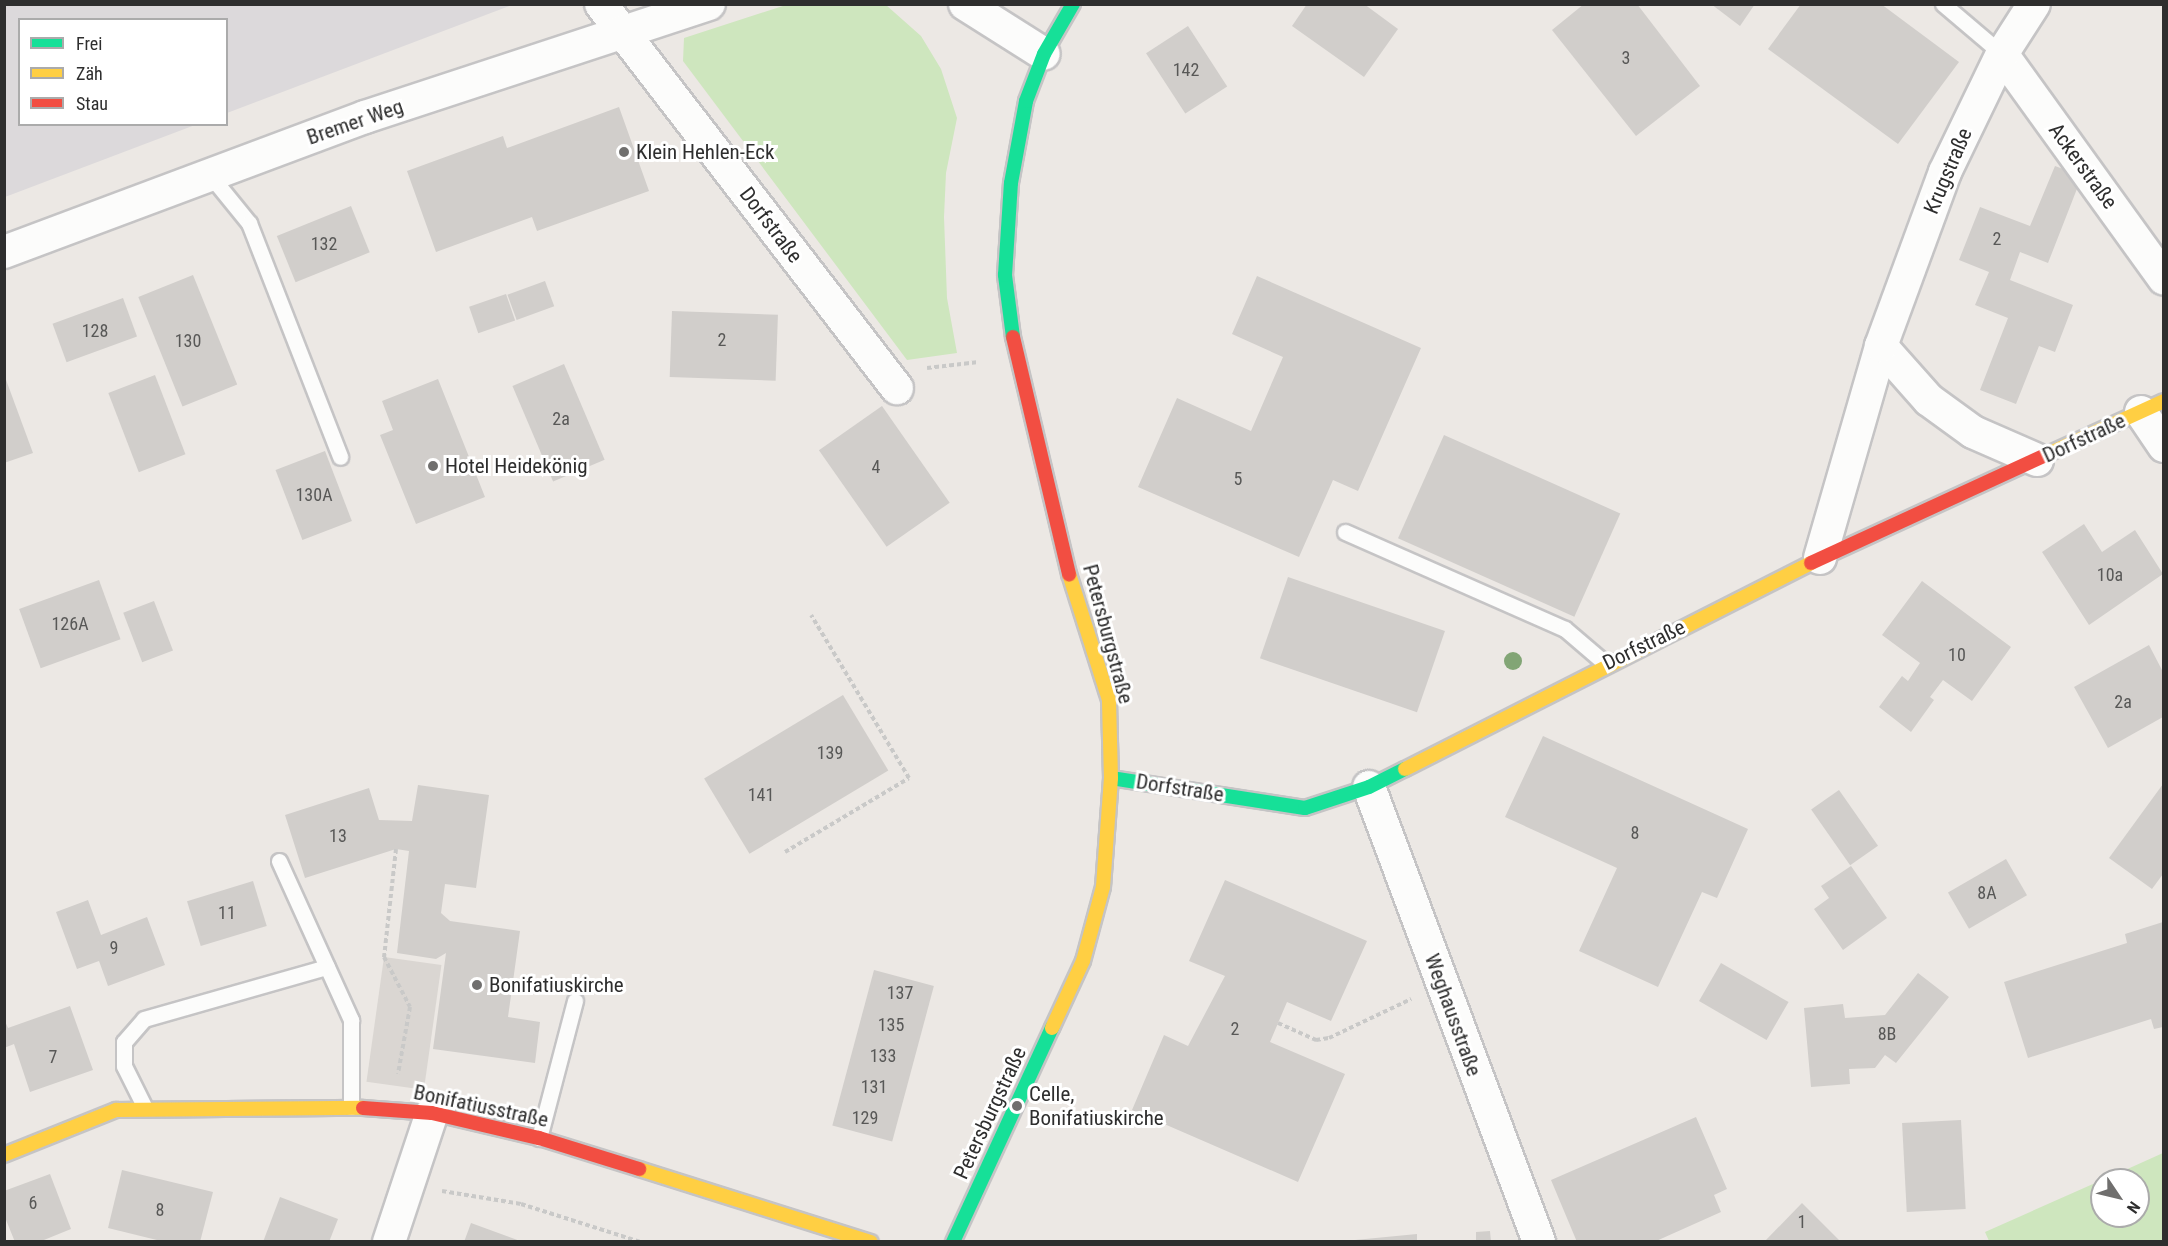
<!DOCTYPE html>
<meta charset="utf-8">
<style>
body{margin:0}
#map{position:relative;width:2168px;height:1246px;overflow:hidden;background:#ece8e4;font-family:"Roboto Condensed",sans-serif}
div>[style]{position:absolute}
[style*='--x']{left:calc(var(--x)*1px);top:calc(var(--y)*1px);width:calc(var(--w)*1px);rotate:calc(var(--a)*1deg)}
.industrial>*{inset:0;background:#dcd9db}
.green>*{inset:0;background:#cee6be}
.plaza>*{inset:0;background:#dad6d2;transform-origin:0 0}
.building>*{inset:0;background:#d1cecb;transform-origin:0 0}
.path>*{height:4px;margin-top:-2px;transform-origin:0;background:repeating-linear-gradient(90deg,#c9c9c8 0 4.5px,transparent 0 7.5px)}
.roads{filter:drop-shadow(2px 0 #c5c4c5) drop-shadow(-2px 0 #c5c4c5) drop-shadow(0 2px #c5c4c5) drop-shadow(0 -2px #c5c4c5)}
.lane>*{height:15px;margin:-7.5px;padding:0 7.5px;transform-origin:7.5px;border-radius:7.5px;background:#fcfcfb}
.street>*{height:32px;margin:-16px;padding:0 16px;transform-origin:16px;border-radius:16px;background:#fcfcfb}
.fast>*{height:14px;margin:-7px;padding:0 7px;transform-origin:7px;border-radius:7px;background:#16e098}
.slow>*{height:14px;margin:-7px;padding:0 7px;transform-origin:7px;border-radius:7px;background:#ffcf43}
.jam>*{height:14px;margin:-7px;padding:0 7px;transform-origin:7px;border-radius:7px;background:#f24e42}
.trees>*{width:18px;height:18px;margin:-9px;border-radius:50%;background:#82a575}
.dots>*{width:16px;height:16px;translate:-50% -50%;box-sizing:border-box;border:3px solid #fff;border-radius:50%}
span{translate:-50% -50%;white-space:nowrap;text-align:center;line-height:1.15;-webkit-text-stroke:6px #fff;paint-order:stroke}
.number-label{font-size:18px;color:#585857}
.number-label span{-webkit-text-stroke-width:0}
.street-label{font-size:21px;color:#2e2e2e}
.poi-label{font-size:21px;color:#2e2e2e}
.left{translate:0 -50%;text-align:left}
.frame{position:absolute;inset:0;border:6px solid #2e2e2e;pointer-events:none}
.legend{position:absolute;left:18px;top:18px;width:210px;height:108px;box-sizing:border-box;background:#fff;border:2px solid #ababab;margin:0;padding:8px 10px;list-style:none;font-size:18px;color:#2e2e2e}
.legend li{display:flex;align-items:center;gap:12px;height:30px}
.legend b{width:30px;border:2px solid #ababab}
.north{position:absolute;left:2090px;top:1168px;width:60px;height:60px;box-sizing:border-box;background:#fff;border:2px solid #ababab;border-radius:50%;rotate:125deg;font-size:16px;font-weight:700;line-height:24px;text-align:center;color:#2e2e2e}
.north::after{content:'';display:block;margin:auto;width:21px;height:27px;background:#706f6e;clip-path:polygon(50% 0,100% 100%,50% 72%,0 100%)}
</style>
<div id="map">
<div class="industrial">
<div style="clip-path:polygon(5px 4px,512px 4px,512px 5px,227px 113px,226px 20px,20px 20px,20px 124px,195px 125px,5px 197px)"></div>
</div>
<div class="green">
<div style="clip-path:polygon(786px 5px,886px 5px,921px 36px,941px 69px,957px 118px,946px 173px,944px 217px,947px 298px,957px 353px,907px 360px,683px 61px,684px 38px)"></div>
<div style="clip-path:polygon(2163px 1153px,2163px 1241px,1989px 1241px,1985px 1232px,2102px 1180px,2102px 1216px,2138px 1216px,2138px 1180px,2103px 1180px)"></div>
</div>
<div class="plaza">
<div style="left:384px;top:957px;width:58px;height:126px;rotate:8deg"></div>
</div>
<div class="building">
<div style="clip-path:polygon(1307px 4px,1364px 4px,1398px 29px,1364px 77px,1292px 26px)"></div>
<div style="clip-path:polygon(1584px 4px,1637px 4px,1700px 86px,1636px 136px,1552px 30px)"></div>
<div style="clip-path:polygon(1711px 4px,1755px 4px,1740px 26px)"></div>
<div style="clip-path:polygon(1801px 4px,1881px 4px,1959px 62px,1898px 144px,1768px 49px)"></div>
<div style="left:1188px;top:26px;width:72px;height:50px;rotate:57deg"></div>
<div style="clip-path:polygon(619px 107px,649px 191px,537px 231px,532px 217px,436px 252px,407px 171px,503px 136px,507px 148px)"></div>
<div style="clip-path:polygon(2055px 166px,2082px 176px,2048px 263px,2020px 252px,2010px 280px,2073px 305px,2055px 352px,2039px 346px,2016px 404px,1980px 390px,2008px 318px,1975px 305px,1989px 272px,1959px 260px,1980px 207px,2030px 226px)"></div>
<div style="left:351px;top:206px;width:50px;height:80px;rotate:68deg"></div>
<div style="left:193px;top:275px;width:118px;height:59px;rotate:68deg"></div>
<div style="clip-path:polygon(1257px 276px,1421px 348px,1358px 491px,1333px 480px,1299px 557px,1138px 487px,1177px 398px,1251px 431px,1283px 357px,1232px 334px)"></div>
<div style="left:545px;top:281px;width:27px;height:40px;rotate:70deg"></div>
<div style="left:506px;top:294px;width:28px;height:39px;rotate:71deg"></div>
<div style="left:123px;top:298px;width:41px;height:75px;rotate:70deg"></div>
<div style="left:672px;top:311px;width:106px;height:66px;rotate:2deg"></div>
<div style="left:564px;top:364px;width:104px;height:56px;rotate:67deg"></div>
<div style="left:155px;top:375px;width:85px;height:50px;rotate:69deg"></div>
<div style="clip-path:polygon(5px 377px,33px 453px,4px 463px,4px 378px)"></div>
<div style="clip-path:polygon(438px 379px,485px 497px,416px 524px,380px 435px,393px 430px,382px 401px)"></div>
<div style="left:882px;top:406px;width:118px;height:77px;rotate:55deg"></div>
<div style="left:1444px;top:435px;width:193px;height:113px;rotate:24deg"></div>
<div style="left:325px;top:451px;width:75px;height:53px;rotate:69deg"></div>
<div style="clip-path:polygon(2084px 524px,2102px 552px,2135px 530px,2163px 574px,2089px 625px,2042px 552px)"></div>
<div style="left:1288px;top:577px;width:166px;height:86px;rotate:19deg"></div>
<div style="left:99px;top:580px;width:63px;height:85px;rotate:70deg"></div>
<div style="clip-path:polygon(1922px 581px,2011px 647px,1972px 701px,1943px 680px,1930px 697px,1934px 700px,1911px 732px,1879px 707px,1902px 676px,1908px 681px,1920px 663px,1882px 635px)"></div>
<div style="left:154px;top:601px;width:53px;height:33px;rotate:69deg"></div>
<div style="clip-path:polygon(2149px 645px,2163px 672px,2163px 717px,2108px 748px,2074px 687px)"></div>
<div style="left:843px;top:695px;width:88px;height:162px;rotate:59deg"></div>
<div style="clip-path:polygon(1543px 736px,1748px 829px,1717px 898px,1702px 892px,1658px 987px,1579px 951px,1617px 868px,1505px 817px)"></div>
<div style="clip-path:polygon(2163px 784px,2163px 874px,2152px 889px,2109px 858px)"></div>
<div style="clip-path:polygon(418px 785px,489px 795px,476px 888px,445px 884px,441px 913px,450px 921px,520px 931px,508px 1017px,540px 1022px,535px 1063px,433px 1049px,446px 953px,436px 959px,397px 953px,409px 851px,396px 849px,305px 878px,285px 815px,369px 788px,379px 820px,412px 821px)"></div>
<div style="left:1839px;top:790px;width:68px;height:34px;rotate:55deg"></div>
<div style="left:2006px;top:859px;width:42px;height:67px;rotate:60deg"></div>
<div style="clip-path:polygon(1851px 866px,1887px 918px,1843px 950px,1814px 909px,1829px 898px,1821px 886px)"></div>
<div style="clip-path:polygon(1225px 880px,1367px 941px,1331px 1021px,1287px 1002px,1270px 1042px,1345px 1074px,1298px 1182px,1132px 1110px,1164px 1035px,1188px 1046px,1225px 976px,1189px 961px)"></div>
<div style="left:253px;top:881px;width:47px;height:69px;rotate:73deg"></div>
<div style="clip-path:polygon(88px 900px,101px 935px,147px 917px,165px 965px,108px 986px,99px 961px,77px 969px,56px 912px)"></div>
<div style="clip-path:polygon(2163px 922px,2163px 1027px,2154px 1029px,2151px 1019px,2028px 1058px,2004px 982px,2127px 943px,2125px 934px)"></div>
<div style="left:1721px;top:963px;width:78px;height:44px;rotate:30deg"></div>
<div style="left:874px;top:970px;width:62px;height:161px;rotate:15deg"></div>
<div style="clip-path:polygon(1918px 973px,1949px 997px,1896px 1063px,1885px 1055px,1875px 1068px,1849px 1069px,1850px 1084px,1811px 1087px,1804px 1008px,1843px 1004px,1845px 1018px,1885px 1015px)"></div>
<div style="clip-path:polygon(70px 1006px,93px 1070px,30px 1092px,14px 1044px,4px 1048px,4px 1019px,8px 1028px)"></div>
<div style="clip-path:polygon(1696px 1117px,1727px 1189px,1714px 1195px,1721px 1212px,1654px 1242px,1577px 1242px,1551px 1180px)"></div>
<div style="left:1961px;top:1120px;width:89px;height:59px;rotate:87deg"></div>
<div style="clip-path:polygon(122px 1170px,213px 1192px,200px 1242px,165px 1242px,108px 1228px)"></div>
<div style="clip-path:polygon(50px 1174px,71px 1229px,39px 1242px,15px 1242px,4px 1215px,4px 1191px)"></div>
<div style="clip-path:polygon(280px 1197px,338px 1219px,329px 1242px,263px 1242px)"></div>
<div style="clip-path:polygon(1802px 1203px,1841px 1242px,1764px 1242px)"></div>
<div style="clip-path:polygon(471px 1223px,520px 1241px,520px 1242px,464px 1242px)"></div>
<div style="clip-path:polygon(1490px 1231px,1491px 1242px,1476px 1242px,1476px 1232px)"></div>
<div style="clip-path:polygon(1417px 1234px,1417px 1242px,1356px 1242px,1355px 1240px)"></div>
</div>
<div class="path">
<div style="--x:927;--y:368;--w:52;--a:-6.6"></div>
<div style="--x:396;--y:849;--w:109;--a:96.3"></div>
<div style="--x:384;--y:957;--w:56;--a:62.5"></div>
<div style="--x:410;--y:1007;--w:68;--a:100.2"></div>
<div style="--x:785;--y:852;--w:144;--a:-30.8"></div>
<div style="--x:909;--y:778;--w:190;--a:-121"></div>
<div style="--x:1278;--y:1023;--w:42;--a:24.1"></div>
<div style="--x:1316;--y:1040;--w:13;--a:-9"></div>
<div style="--x:1329;--y:1038;--w:91;--a:-25.4"></div>
<div style="--x:442;--y:1191;--w:80;--a:9.3"></div>
<div style="--x:521;--y:1204;--w:126;--a:17.6"></div>
</div>
<div class="roads">
<div class="lane">
<div style="--x:1943;--y:4;--w:77;--a:40.3"></div>
<div style="--x:210;--y:175;--w:62;--a:50.9"></div>
<div style="--x:249;--y:223;--w:251;--a:68.7"></div>
<div style="--x:1345;--y:532;--w:240;--a:23.8"></div>
<div style="--x:1565;--y:629;--w:54;--a:40.5"></div>
<div style="--x:279;--y:861;--w:175;--a:65.6"></div>
<div style="--x:351;--y:1020;--w:87;--a:90"></div>
<div style="--x:145;--y:1108;--w:47;--a:-116.6"></div>
<div style="--x:124;--y:1066;--w:24;--a:-90"></div>
<div style="--x:124;--y:1042;--w:30;--a:-49"></div>
<div style="--x:144;--y:1019;--w:190;--a:-15.9"></div>
<div style="--x:539;--y:1138;--w:142;--a:-75.3"></div>
</div>
<div class="street">
<div style="--x:601;--y:4;--w:485;--a:52.4"></div>
<div style="--x:965;--y:4;--w:93;--a:32.3"></div>
<div style="--x:2002;--y:54;--w:277;--a:54.2"></div>
<div style="--x:4;--y:252;--w:385;--a:-20.5"></div>
<div style="--x:365;--y:117;--w:362;--a:-18.2"></div>
<div style="--x:1881;--y:346;--w:72;--a:48.4"></div>
<div style="--x:1929;--y:400;--w:54;--a:36"></div>
<div style="--x:1973;--y:432;--w:70;--a:23.6"></div>
<div style="--x:2141;--y:412;--w:41;--a:55.9"></div>
<div style="--x:1820;--y:558;--w:221;--a:-73.9"></div>
<div style="--x:1881;--y:346;--w:185;--a:-69.8"></div>
<div style="--x:1945;--y:172;--w:131;--a:-64.2"></div>
<div style="--x:2002;--y:54;--w:59;--a:-57.4"></div>
<div style="--x:1369;--y:787;--w:486;--a:69.5"></div>
<div style="--x:389;--y:1242;--w:136;--a:-71.6"></div>
</div>
<div class="fast">
<div style="--x:1013;--y:337;--w:63;--a:-97.4"></div>
<div style="--x:1005;--y:275;--w:92;--a:-86.3"></div>
<div style="--x:1011;--y:183;--w:83;--a:-79.6"></div>
<div style="--x:1026;--y:101;--w:50;--a:-69"></div>
<div style="--x:1044;--y:54;--w:58;--a:-59.9"></div>
<div style="--x:1111;--y:778;--w:196;--a:8.8"></div>
<div style="--x:1305;--y:808;--w:67;--a:-18.2"></div>
<div style="--x:1369;--y:787;--w:40;--a:-26.6"></div>
<div style="--x:953;--y:1242;--w:236;--a:-65.2"></div>
</div>
<div class="slow">
<div style="--x:2050;--y:453;--w:125;--a:-24.5"></div>
<div style="--x:1405;--y:769;--w:455;--a:-26.9"></div>
<div style="--x:1052;--y:1028;--w:74;--a:-65.2"></div>
<div style="--x:1083;--y:961;--w:77;--a:-74.9"></div>
<div style="--x:1103;--y:887;--w:109;--a:-85.8"></div>
<div style="--x:1111;--y:778;--w:78;--a:-91.5"></div>
<div style="--x:1109;--y:700;--w:132;--a:-107.6"></div>
<div style="--x:4;--y:1155;--w:121;--a:-21.9"></div>
<div style="--x:116;--y:1110;--w:247;--a:-0.5"></div>
<div style="--x:639;--y:1169;--w:243;--a:17.5"></div>
</div>
<div class="jam">
<div style="--x:1013;--y:337;--w:244;--a:76.7"></div>
<div style="--x:1811;--y:563;--w:263;--a:-24.7"></div>
<div style="--x:363;--y:1108;--w:69;--a:4.1"></div>
<div style="--x:432;--y:1113;--w:110;--a:13.2"></div>
<div style="--x:539;--y:1138;--w:105;--a:17.2"></div>
</div>
</div>
<div class="trees">
<div style="left:1513px;top:661px"></div>
</div>
<div class="dots">
<div style="left:624px;top:152px;background:#706f6e"></div>
<div style="left:433px;top:466px;background:#706f6e"></div>
<div style="left:477px;top:985px;background:#706f6e"></div>
<div style="left:1017px;top:1106px;background:#706f6e"></div>
</div>
<div class="number-label">
<span style="left:1626px;top:58px">3</span>
<span style="left:1186px;top:70px">142</span>
<span style="left:1997px;top:239px">2</span>
<span style="left:324px;top:244px">132</span>
<span style="left:95px;top:331px">128</span>
<span style="left:722px;top:340px">2</span>
<span style="left:188px;top:341px">130</span>
<span style="left:561px;top:419px">2a</span>
<span style="left:876px;top:467px">4</span>
<span style="left:1238px;top:479px">5</span>
<span style="left:314px;top:495px">130A</span>
<span style="left:2110px;top:575px">10a</span>
<span style="left:70px;top:624px">126A</span>
<span style="left:1957px;top:655px">10</span>
<span style="left:2123px;top:702px">2a</span>
<span style="left:830px;top:753px">139</span>
<span style="left:761px;top:795px">141</span>
<span style="left:1635px;top:833px">8</span>
<span style="left:338px;top:836px">13</span>
<span style="left:1987px;top:893px">8A</span>
<span style="left:227px;top:913px">11</span>
<span style="left:114px;top:948px">9</span>
<span style="left:900px;top:993px">137</span>
<span style="left:891px;top:1025px">135</span>
<span style="left:1235px;top:1029px">2</span>
<span style="left:1887px;top:1034px">8B</span>
<span style="left:883px;top:1056px">133</span>
<span style="left:53px;top:1057px">7</span>
<span style="left:874px;top:1087px">131</span>
<span style="left:865px;top:1118px">129</span>
<span style="left:33px;top:1203px">6</span>
<span style="left:160px;top:1210px">8</span>
<span style="left:1802px;top:1222px">1</span>
</div>
<div class="street-label">
<span style="left:355px;top:122px;rotate:-19deg">Bremer Weg</span>
<span style="left:2083px;top:166px;rotate:54deg">Ackerstraße</span>
<span style="left:1948px;top:171px;rotate:-67deg">Krugstraße</span>
<span style="left:771px;top:225px;rotate:53deg">Dorfstraße</span>
<span style="left:2084px;top:438px;rotate:-25deg">Dorfstraße</span>
<span style="left:1108px;top:634px;rotate:75deg">Petersburgstraße</span>
<span style="left:1644px;top:645px;rotate:-26deg">Dorfstraße</span>
<span style="left:1180px;top:788px;rotate:9deg">Dorfstraße</span>
<span style="left:1453px;top:1015px;rotate:70deg">Weghausstraße</span>
<span style="left:481px;top:1106px;rotate:12deg">Bonifatiusstraße</span>
<span style="left:990px;top:1113px;rotate:-65deg">Petersburgstraße</span>
</div>
<div class="poi-label">
<span class="left" style="left:636px;top:152px">Klein Hehlen-Eck</span>
<span class="left" style="left:445px;top:466px">Hotel Heidekönig</span>
<span class="left" style="left:489px;top:985px">Bonifatiuskirche</span>
<span class="left" style="left:1029px;top:1106px">Celle,<br>Bonifatiuskirche</span>
</div>
<div class="frame"></div>
<ul class="legend">
<li><b style="height:8px;background:#16e098"></b>Frei</li>
<li><b style="height:8px;background:#ffcf43"></b>Zäh</li>
<li><b style="height:8px;background:#f24e42"></b>Stau</li>
</ul>
<div class="north">N</div>
</div>
